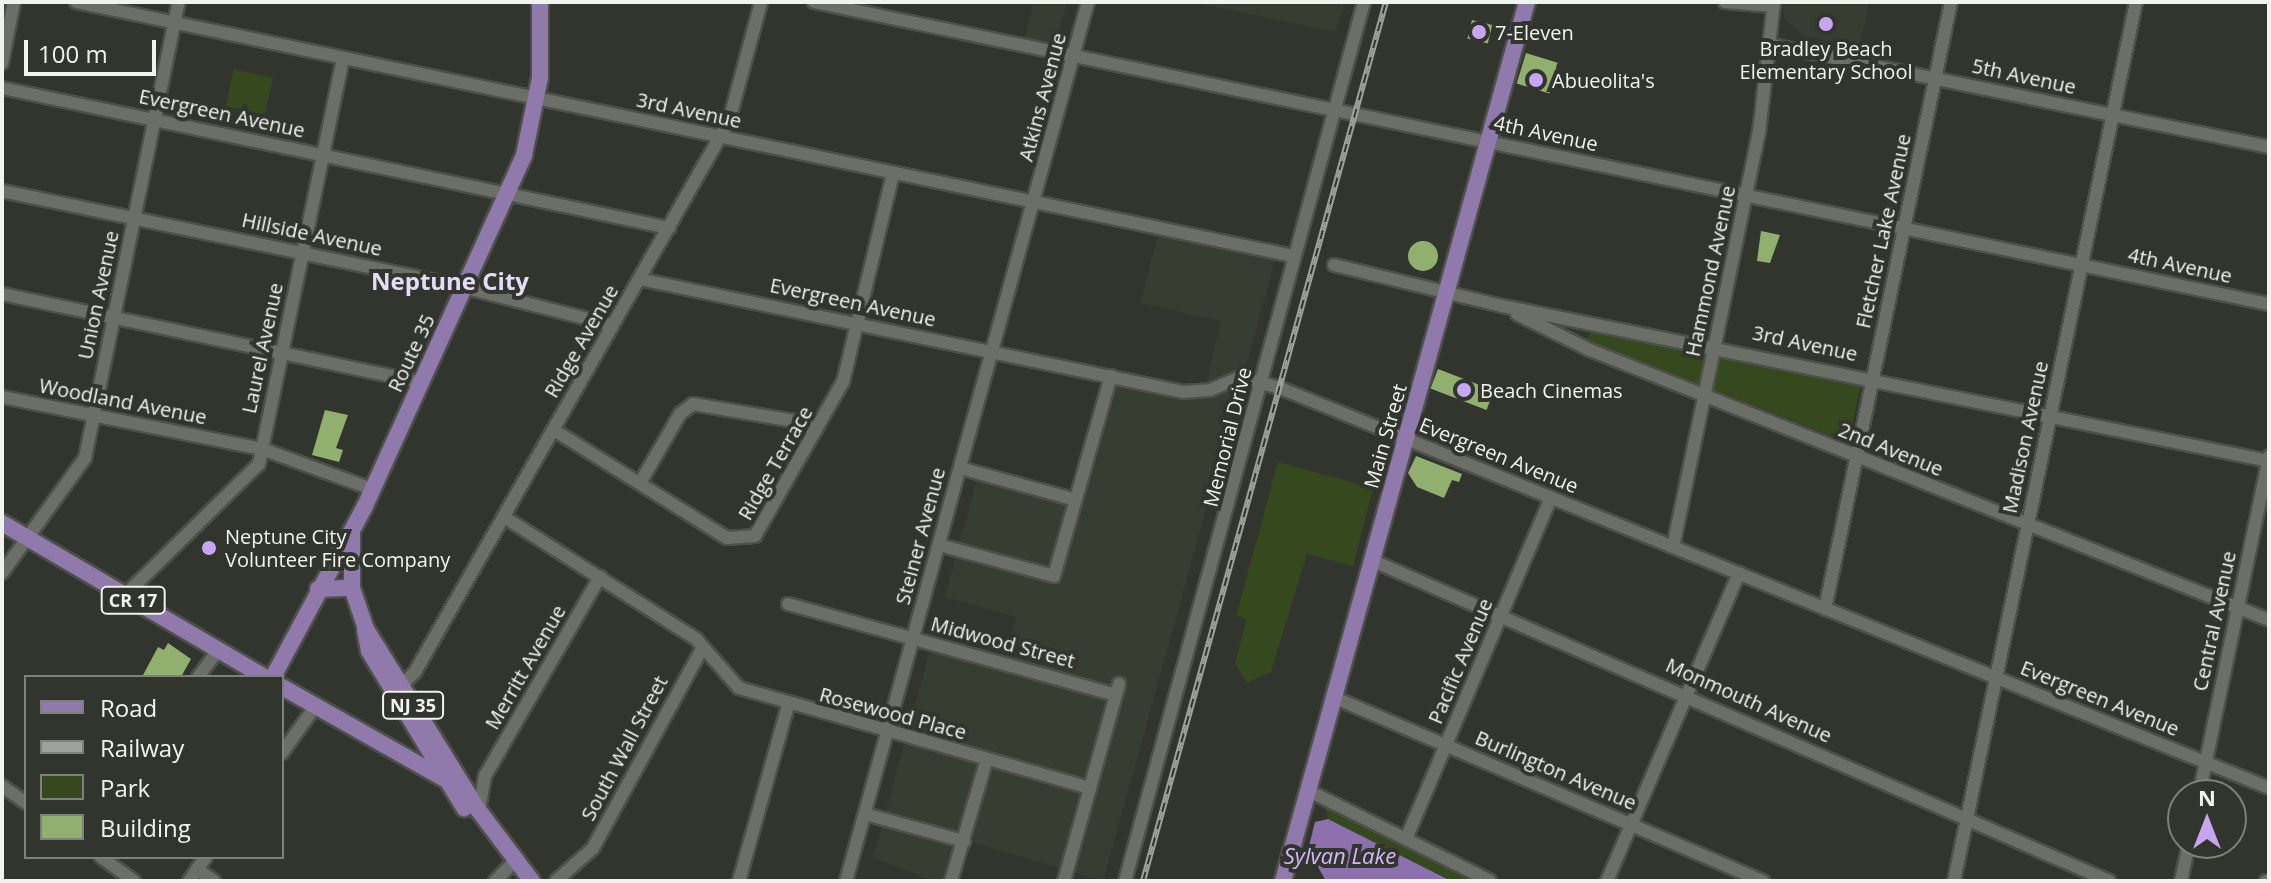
<!DOCTYPE html>
<style>
body{margin:0}
#map{position:relative;width:2271px;height:883px;overflow:hidden;background:#31352e;font-family:"Open Sans",sans-serif}
div>[style]{position:absolute}
[style*='--x']{left:calc(var(--x)*1px);top:calc(var(--y)*1px);width:calc(var(--w)*1px);rotate:calc(var(--a)*1deg)}
.built>*{inset:0;background:#373e31}
.green>*{inset:0;background:#35481e;transform-origin:0 0}
.water>*{inset:0;background:#8c71ae}
.building>*{inset:0;background:#91b06f;transform-origin:0 0}
.round{border-radius:50%}
.roads{filter:drop-shadow(2px 0 #4d504a) drop-shadow(-2px 0 #4d504a) drop-shadow(0 2px #4d504a) drop-shadow(0 -2px #4d504a)}
.minor>*{height:12px;margin:-6px;padding:0 6px;transform-origin:6px;border-radius:6px;background:#6b6f67}
.major>*{height:16px;margin:-8px;padding:0 8px;transform-origin:8px;border-radius:8px;background:#9079ab}
.rail>*{height:6px;margin-top:-3px;transform-origin:0;background:repeating-linear-gradient(90deg,#31352e 0 9px,#9fa29c 0 18px);box-sizing:border-box;border-block:2px solid #9fa29c}
.dots>*{width:22px;height:22px;translate:-50% -50%;box-sizing:border-box;border:4px solid #31352e;border-radius:50%}
span{translate:-50% -50%;white-space:nowrap;text-align:center;line-height:1.15;-webkit-text-stroke:8px #31352e;paint-order:stroke}
.shield-label span{padding:2px 6px;background:#31352e;border:2px solid;border-radius:6px;-webkit-text-stroke-width:0}
.shield-label{font-size:18px;color:#f1f3ef;font-weight:700}
.poi-label{font-size:20px;color:#f1f3ef}
.left{translate:0 -50%;text-align:left}
.street-label{font-size:20px;color:#f1f3ef}
.water-label{font-size:22px;color:#d4b6fb;font-style:italic}
.quarter-label{font-size:24px;color:#e7dcf8;font-weight:700}
.frame{position:absolute;inset:0;border:4px solid #f1f3ef;pointer-events:none}
.legend{position:absolute;left:24px;top:675px;width:260px;height:184px;box-sizing:border-box;background:#31352e;border:2px solid #7e817b;margin:0;padding:10px 14px;list-style:none;font-size:24px;color:#f1f3ef}
.legend li{display:flex;align-items:center;gap:16px;height:40px}
.legend b{width:40px;border:2px solid #7e817b}
.north{position:absolute;left:2167px;top:779px;width:80px;height:80px;box-sizing:border-box;background:#31352e;border:2px solid #7e817b;border-radius:50%;rotate:0deg;font-size:22px;font-weight:700;line-height:32px;text-align:center;color:#f1f3ef}
.north::after{content:'';display:block;margin:auto;width:28px;height:36px;background:#c6a6f0;clip-path:polygon(50% 0,100% 100%,50% 72%,0 100%)}
.scale{position:absolute;left:24px;top:40px;width:132px;height:36px;box-sizing:border-box;border:4px solid #f1f3ef;border-top:0;padding-left:10px;font-size:24px;line-height:28px;white-space:nowrap;color:#f1f3ef;-webkit-text-stroke:6px #31352e;paint-order:stroke}
</style>
<div id="map">
<div class="built">
<div style="clip-path:polygon(1033px 2px,1067px 2px,1052px 55px,1023px 49px)"></div>
<div style="clip-path:polygon(1193px 2px,1344px 2px,1336px 32px)"></div>
<div style="clip-path:polygon(1782px 2px,1869px 2px,1859px 49px,1803px 35px,1785px 20px)"></div>
<div style="clip-path:polygon(1159px 233px,1276px 257px,1103px 881px,964px 840px,953px 881px,935px 881px,873px 858px,932px 644px,1004px 664px,1016px 617px,945px 597px,979px 472px,1080px 503px,1116px 382px,1204px 393px,1221px 321px,1140px 303px)"></div>
</div>
<div class="green">
<div style="left:234px;top:69px;width:40px;height:38px;rotate:13deg"></div>
<div style="clip-path:polygon(1591px 329px,1861px 384px,1849px 443px,1587px 340px)"></div>
<div style="clip-path:polygon(1278px 462px,1373px 488px,1353px 566px,1307px 554px,1271px 672px,1247px 683px,1235px 663px,1247px 619px,1236px 616px)"></div>
<div style="clip-path:polygon(1325px 804px,1470px 881px,1451px 881px,1328px 819px)"></div>
</div>
<div class="water">
<div style="clip-path:polygon(1328px 819px,1451px 881px,1326px 881px,1308px 850px,1315px 822px)"></div>
</div>
<div class="building">
<div style="left:1472px;top:20px;width:21px;height:19px;rotate:14deg"></div>
<div style="left:1526px;top:53px;width:34px;height:32px;rotate:17deg"></div>
<div style="clip-path:polygon(1761px 231px,1780px 235px,1770px 263px,1757px 261px)"></div>
<div class="round" style="left:1408px;top:241px;width:30px;height:30px"></div>
<div style="left:1438px;top:369px;width:60px;height:21px;rotate:21deg"></div>
<div style="clip-path:polygon(325px 410px,348px 415px,336px 448px,343px 450px,339px 462px,312px 455px)"></div>
<div style="clip-path:polygon(1416px 456px,1462px 474px,1459px 482px,1452px 480px,1444px 498px,1417px 487px,1408px 473px)"></div>
<div style="clip-path:polygon(168px 643px,191px 659px,181px 677px,142px 677px,158px 647px,164px 650px)"></div>
</div>
<div class="roads">
<div class="minor">
<div style="--x:76;--y:2;--w:1243;--a:11.79"></div>
<div style="--x:814;--y:2;--w:1486;--a:11.73"></div>
<div style="--x:1725;--y:2;--w:49;--a:4.7"></div>
<div style="--x:1771;--y:45;--w:508;--a:11.58"></div>
<div style="--x:2;--y:63;--w:62;--a:-78.9"></div>
<div style="--x:2;--y:88;--w:682;--a:11.85"></div>
<div style="--x:2;--y:191;--w:454;--a:11.7"></div>
<div style="--x:447;--y:283;--w:170;--a:14.3"></div>
<div style="--x:1334;--y:265;--w:173;--a:13.7"></div>
<div style="--x:1502;--y:306;--w:783;--a:11.42"></div>
<div style="--x:639;--y:279;--w:556;--a:11.73"></div>
<div style="--x:1183;--y:392;--w:27;--a:-4"></div>
<div style="--x:1210;--y:390;--w:33;--a:-23"></div>
<div style="--x:1240;--y:377;--w:41;--a:15.4"></div>
<div style="--x:1280;--y:388;--w:1067;--a:22.02"></div>
<div style="--x:2;--y:294;--w:427;--a:11.9"></div>
<div style="--x:1517;--y:314;--w:81;--a:26.3"></div>
<div style="--x:1590;--y:350;--w:731;--a:21.68"></div>
<div style="--x:2;--y:397;--w:265;--a:11.3"></div>
<div style="--x:262;--y:449;--w:117;--a:20"></div>
<div style="--x:554;--y:430;--w:204;--a:32"></div>
<div style="--x:727;--y:538;--w:28;--a:-4"></div>
<div style="--x:755;--y:536;--w:177;--a:-60.3"></div>
<div style="--x:843;--y:382;--w:215;--a:-76.5"></div>
<div style="--x:960;--y:468;--w:120;--a:15.4"></div>
<div style="--x:640;--y:483;--w:80;--a:-59.9"></div>
<div style="--x:680;--y:414;--w:16;--a:-38"></div>
<div style="--x:693;--y:404;--w:109;--a:9.5"></div>
<div style="--x:801;--y:422;--w:17;--a:31"></div>
<div style="--x:504;--y:517;--w:227;--a:32.4"></div>
<div style="--x:696;--y:639;--w:65;--a:48.7"></div>
<div style="--x:739;--y:688;--w:365;--a:15.9"></div>
<div style="--x:939;--y:545;--w:119;--a:15.1"></div>
<div style="--x:1054;--y:576;--w:208;--a:-74.1"></div>
<div style="--x:1673;--y:547;--w:423;--a:-78.3"></div>
<div style="--x:1759;--y:133;--w:132;--a:-83.5"></div>
<div style="--x:1371;--y:560;--w:805;--a:23.51"></div>
<div style="--x:2;--y:573;--w:142;--a:-54.2"></div>
<div style="--x:85;--y:458;--w:466;--a:-78.4"></div>
<div style="--x:125;--y:595;--w:187;--a:-44.4"></div>
<div style="--x:259;--y:464;--w:415;--a:-78.3"></div>
<div style="--x:788;--y:604;--w:340;--a:15.5"></div>
<div style="--x:1825;--y:609;--w:620;--a:-78.27"></div>
<div style="--x:198;--y:677;--w:34;--a:-53"></div>
<div style="--x:402;--y:685;--w:18;--a:-45"></div>
<div style="--x:415;--y:672;--w:634;--a:-60.32"></div>
<div style="--x:729;--y:121;--w:123;--a:-74.9"></div>
<div style="--x:1333;--y:697;--w:468;--a:23.2"></div>
<div style="--x:282;--y:753;--w:57;--a:-54.3"></div>
<div style="--x:2;--y:786;--w:29;--a:35"></div>
<div style="--x:1307;--y:790;--w:204;--a:26.4"></div>
<div style="--x:2199;--y:795;--w:346;--a:-78.3"></div>
<div style="--x:479;--y:810;--w:35;--a:-80"></div>
<div style="--x:485;--y:776;--w:230;--a:-60"></div>
<div style="--x:865;--y:814;--w:103;--a:15.3"></div>
<div style="--x:1406;--y:839;--w:371;--a:-67"></div>
<div style="--x:101;--y:857;--w:41;--a:36"></div>
<div style="--x:197;--y:869;--w:21;--a:35"></div>
<div style="--x:189;--y:881;--w:29;--a:-55"></div>
<div style="--x:495;--y:881;--w:23;--a:-45"></div>
<div style="--x:556;--y:881;--w:50;--a:-41.7"></div>
<div style="--x:593;--y:848;--w:227;--a:-61.3"></div>
<div style="--x:739;--y:881;--w:183;--a:-74.4"></div>
<div style="--x:846;--y:881;--w:912;--a:-74.61"></div>
<div style="--x:951;--y:881;--w:127;--a:-73.6"></div>
<div style="--x:1064;--y:881;--w:205;--a:-74.4"></div>
<div style="--x:1125;--y:881;--w:911;--a:-74.79"></div>
<div style="--x:1607;--y:881;--w:335;--a:-66.8"></div>
<div style="--x:1954;--y:881;--w:898;--a:-78.3"></div>
<div style="--x:2181;--y:881;--w:39;--a:-78"></div>
<div style="--x:2266;--y:881;--w:3;--a:0"></div>
</div>
<div class="major">
<div style="--x:2;--y:523;--w:304;--a:30.4"></div>
<div style="--x:352;--y:531;--w:57;--a:90"></div>
<div style="--x:352;--y:588;--w:43;--a:71.1"></div>
<div style="--x:366;--y:629;--w:214;--a:58.2"></div>
<div style="--x:479;--y:811;--w:88;--a:52.9"></div>
<div style="--x:318;--y:589;--w:34;--a:-2"></div>
<div style="--x:365;--y:630;--w:21;--a:79"></div>
<div style="--x:369;--y:651;--w:184;--a:58.8"></div>
<div style="--x:273;--y:677;--w:194;--a:-61.7"></div>
<div style="--x:365;--y:506;--w:385;--a:-65.6"></div>
<div style="--x:524;--y:155;--w:79;--a:-78.3"></div>
<div style="--x:540;--y:78;--w:76;--a:-90"></div>
<div style="--x:282;--y:687;--w:185;--a:29.5"></div>
<div style="--x:1283;--y:881;--w:912;--a:-74.49"></div>
</div>
</div>
<div class="rail">
<div style="--x:1143;--y:881;--w:912;--a:-74.55"></div>
</div>
<div class="dots">
<div style="left:1826px;top:24px;background:#c6a6f0"></div>
<div style="left:1479px;top:32px;background:#c6a6f0"></div>
<div style="left:1536px;top:80px;background:#c6a6f0"></div>
<div style="left:1464px;top:390px;background:#c6a6f0"></div>
<div style="left:209px;top:548px;background:#c6a6f0"></div>
</div>
<div class="shield-label">
<span style="left:133px;top:600px">CR 17</span>
<span style="left:413px;top:705px">NJ 35</span>
</div>
<div class="poi-label">
<span class="left" style="left:1495px;top:32px">7-Eleven</span>
<span style="left:1826px;top:60px">Bradley Beach<br>Elementary School</span>
<span class="left" style="left:1552px;top:80px">Abueolita's</span>
<span class="left" style="left:1480px;top:390px">Beach Cinemas</span>
<span class="left" style="left:225px;top:548px">Neptune City<br>Volunteer Fire Company</span>
</div>
<div class="street-label">
<span style="left:2024px;top:76px;rotate:12deg">5th Avenue</span>
<span style="left:1042px;top:97px;rotate:-75deg">Atkins Avenue</span>
<span style="left:689px;top:110px;rotate:12deg">3rd Avenue</span>
<span style="left:222px;top:113px;rotate:12deg">Evergreen Avenue</span>
<span style="left:1546px;top:133px;rotate:12deg">4th Avenue</span>
<span style="left:1883px;top:231px;rotate:-78deg">Fletcher Lake Avenue</span>
<span style="left:312px;top:234px;rotate:12deg">Hillside Avenue</span>
<span style="left:2180px;top:265px;rotate:12deg">4th Avenue</span>
<span style="left:1710px;top:271px;rotate:-78deg">Hammond Avenue</span>
<span style="left:98px;top:295px;rotate:-78deg">Union Avenue</span>
<span style="left:853px;top:302px;rotate:12deg">Evergreen Avenue</span>
<span style="left:581px;top:341px;rotate:-60deg">Ridge Avenue</span>
<span style="left:1805px;top:343px;rotate:12deg">3rd Avenue</span>
<span style="left:262px;top:348px;rotate:-78deg">Laurel Avenue</span>
<span style="left:411px;top:353px;rotate:-65deg">Route 35</span>
<span style="left:123px;top:401px;rotate:11deg">Woodland Avenue</span>
<span style="left:1385px;top:436px;rotate:-74deg">Main Street</span>
<span style="left:1227px;top:437px;rotate:-76deg">Memorial Drive</span>
<span style="left:2025px;top:437px;rotate:-78deg">Madison Avenue</span>
<span style="left:1891px;top:449px;rotate:22deg">2nd Avenue</span>
<span style="left:1499px;top:455px;rotate:22deg">Evergreen Avenue</span>
<span style="left:775px;top:463px;rotate:-60deg">Ridge Terrace</span>
<span style="left:920px;top:536px;rotate:-75deg">Steiner Avenue</span>
<span style="left:2214px;top:621px;rotate:-78deg">Central Avenue</span>
<span style="left:1003px;top:642px;rotate:15deg">Midwood Street</span>
<span style="left:1460px;top:661px;rotate:-67deg">Pacific Avenue</span>
<span style="left:525px;top:667px;rotate:-60deg">Merritt Avenue</span>
<span style="left:2100px;top:698px;rotate:22deg">Evergreen Avenue</span>
<span style="left:1749px;top:700px;rotate:24deg">Monmouth Avenue</span>
<span style="left:893px;top:713px;rotate:15deg">Rosewood Place</span>
<span style="left:624px;top:748px;rotate:-62deg">South Wall Street</span>
<span style="left:1556px;top:770px;rotate:23deg">Burlington Avenue</span>
</div>
<div class="water-label">
<span style="left:1340px;top:856px">Sylvan Lake</span>
</div>
<div class="quarter-label">
<span style="left:450px;top:281px">Neptune City</span>
</div>
<div class="frame"></div>
<ul class="legend">
<li><b style="height:10px;background:#9079ab"></b>Road</li>
<li><b style="height:10px;background:#9fa29c"></b>Railway</li>
<li><b style="height:22px;background:#35481e"></b>Park</li>
<li><b style="height:22px;background:#91b06f"></b>Building</li>
</ul>
<div class="north">N</div>
<div class="scale">100 m</div>
</div>
